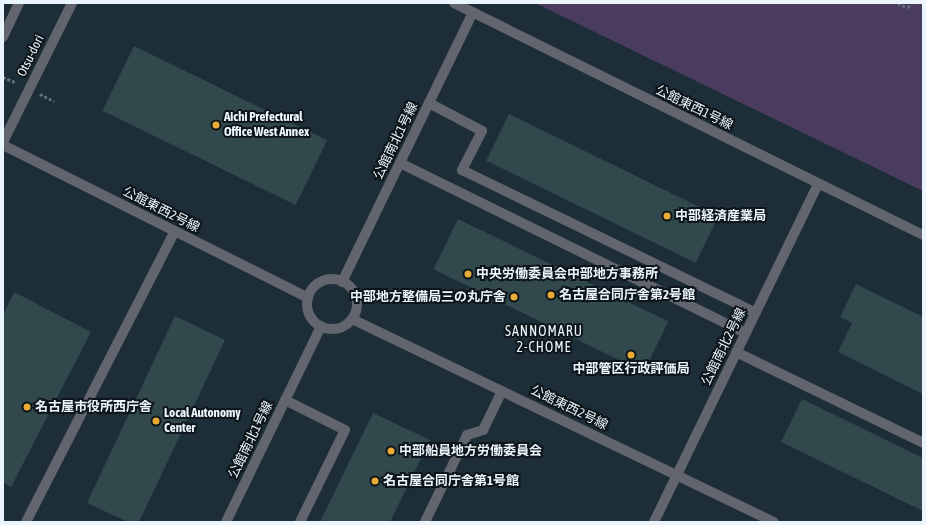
<!DOCTYPE html>
<meta charset="utf-8">
<style>
body{margin:0}
#map{position:relative;width:926px;height:525px;overflow:hidden;background:#1d2e39;font-family:"Asap Condensed","Noto Sans JP",sans-serif}
div>[style]{position:absolute}
[style*='--x']{left:calc(var(--x)*1px);top:calc(var(--y)*1px);width:calc(var(--w)*1px);rotate:calc(var(--a)*1deg)}
.green>*{inset:0;background:#4a3c5f}
.building>*{inset:0;background:#31494c;transform-origin:0 0}
.path>*{height:2.5px;margin-top:-1.25px;transform-origin:0;background:repeating-linear-gradient(90deg,#61707a 0 3px,transparent 0 5px)}
.minor>*{height:10px;margin:-5px;padding:0 5px;transform-origin:5px;border-radius:5px;background:#62656d}
.minor>.ring{margin:-5px;padding:0;box-sizing:content-box;background:none;border:10px solid #62656d;border-radius:50%}
.dots>*{width:11px;height:11px;translate:-50% -50%;box-sizing:border-box;border:2px solid #0e151a;border-radius:50%}
span{translate:-50% -50%;white-space:nowrap;text-align:center;line-height:1.15;-webkit-text-stroke:4px #0e151a;paint-order:stroke}
.street-label{font-size:13px;color:#ebf5fd}
.poi-label{font-size:13px;color:#ebf5fd;font-weight:700}
.left{translate:0 -50%;text-align:left}
.right{translate:-100% -50%;text-align:right}
.neighbourhood-label{font-size:14px;color:#ebf5fd;letter-spacing:1px}
.frame{position:absolute;inset:0;border:4px solid #ebf5fd;pointer-events:none}
</style>
<div id="map">
<div class="green">
<div style="clip-path:polygon(535px 3px,923px 3px,923px 191px)"></div>
</div>
<div class="building">
<div style="left:134px;top:46px;width:215px;height:72px;rotate:26deg"></div>
<div style="left:509px;top:114px;width:233px;height:52px;rotate:26deg"></div>
<div style="left:458px;top:219px;width:234px;height:56px;rotate:26deg"></div>
<div style="clip-path:polygon(856px 284px,923px 317px,923px 394px,838px 352px,852px 323px,840px 317px)"></div>
<div style="clip-path:polygon(14px 292px,91px 332px,11px 487px,3px 482px,3px 315px)"></div>
<div style="clip-path:polygon(175px 316px,225px 340px,139px 522px,128px 522px,87px 503px)"></div>
<div style="clip-path:polygon(802px 399px,923px 458px,923px 511px,781px 442px)"></div>
<div style="clip-path:polygon(373px 413px,430px 440px,390px 522px,320px 522px)"></div>
</div>
<div class="path">
<div style="--x:898;--y:3;--w:11;--a:27"></div>
<div style="--x:908;--y:8;--w:5;--a:-68"></div>
<div style="--x:3;--y:77;--w:15;--a:23"></div>
<div style="--x:40;--y:94;--w:16;--a:27"></div>
</div>
<div class="minor">
<div style="--x:454;--y:3;--w:523;--a:26.32"></div>
<div style="--x:3;--y:37;--w:38;--a:-65"></div>
<div style="--x:429;--y:103;--w:60;--a:27.8"></div>
<div style="--x:482;--y:131;--w:44;--a:117.1"></div>
<div style="--x:462;--y:170;--w:326;--a:25.9"></div>
<div style="--x:3;--y:142;--w:155;--a:-63.6"></div>
<div style="--x:3;--y:145;--w:341;--a:26.6"></div>
<div style="--x:400;--y:163;--w:385;--a:26.2"></div>
<div class="ring" style="left:307px;top:279px;width:40px;height:40px"></div>
<div style="--x:342;--y:282;--w:300;--a:-64.1"></div>
<div style="--x:352;--y:319;--w:468;--a:25.7"></div>
<div style="--x:736;--y:352;--w:208;--a:25.9"></div>
<div style="--x:285;--y:400;--w:67;--a:26.6"></div>
<div style="--x:345;--y:430;--w:102;--a:116.1"></div>
<div style="--x:26;--y:522;--w:327;--a:-62.9"></div>
<div style="--x:226;--y:522;--w:218;--a:-64.1"></div>
<div style="--x:425;--y:522;--w:97;--a:-64.2"></div>
<div style="--x:467;--y:435;--w:17;--a:-17"></div>
<div style="--x:483;--y:430;--w:43;--a:-64"></div>
<div style="--x:654;--y:522;--w:376;--a:-64.1"></div>
</div>
<div class="dots">
<div style="left:216px;top:125px;background:#e9ab38"></div>
<div style="left:667px;top:216px;background:#e9ab38"></div>
<div style="left:468px;top:274px;background:#e9ab38"></div>
<div style="left:551px;top:295px;background:#e9ab38"></div>
<div style="left:514px;top:297px;background:#e9ab38"></div>
<div style="left:631px;top:355px;background:#e9ab38"></div>
<div style="left:27px;top:407px;background:#e9ab38"></div>
<div style="left:156px;top:421px;background:#e9ab38"></div>
<div style="left:391px;top:451px;background:#e9ab38"></div>
<div style="left:375px;top:481px;background:#e9ab38"></div>
</div>
<div class="street-label">
<span style="left:31px;top:56px;rotate:-64deg">Otsu-dori</span>
<span style="left:694px;top:108px;rotate:26deg">公館東西1号線</span>
<span style="left:396px;top:141px;rotate:-64deg">公館南北1号線</span>
<span style="left:161px;top:210px;rotate:27deg">公館東西2号線</span>
<span style="left:724px;top:347px;rotate:-64deg">公館南北2号線</span>
<span style="left:569px;top:408px;rotate:26deg">公館東西2号線</span>
<span style="left:251px;top:440px;rotate:-64deg">公館南北1号線</span>
</div>
<div class="poi-label">
<span class="left" style="left:224px;top:125px">Aichi Prefectural<br>Office West Annex</span>
<span class="left" style="left:675px;top:216px">中部経済産業局</span>
<span class="left" style="left:476px;top:274px">中央労働委員会中部地方事務所</span>
<span class="left" style="left:559px;top:295px">名古屋合同庁舎第2号館</span>
<span class="right" style="left:506px;top:297px">中部地方整備局三の丸庁舎</span>
<span style="left:631px;top:369px">中部管区行政評価局</span>
<span class="left" style="left:35px;top:407px">名古屋市役所西庁舎</span>
<span class="left" style="left:164px;top:421px">Local Autonomy<br>Center</span>
<span class="left" style="left:399px;top:451px">中部船員地方労働委員会</span>
<span class="left" style="left:383px;top:481px">名古屋合同庁舎第1号館</span>
</div>
<div class="neighbourhood-label">
<span style="left:544px;top:339px">SANNOMARU<br>2-CHOME</span>
</div>
<div class="frame"></div>
</div>
